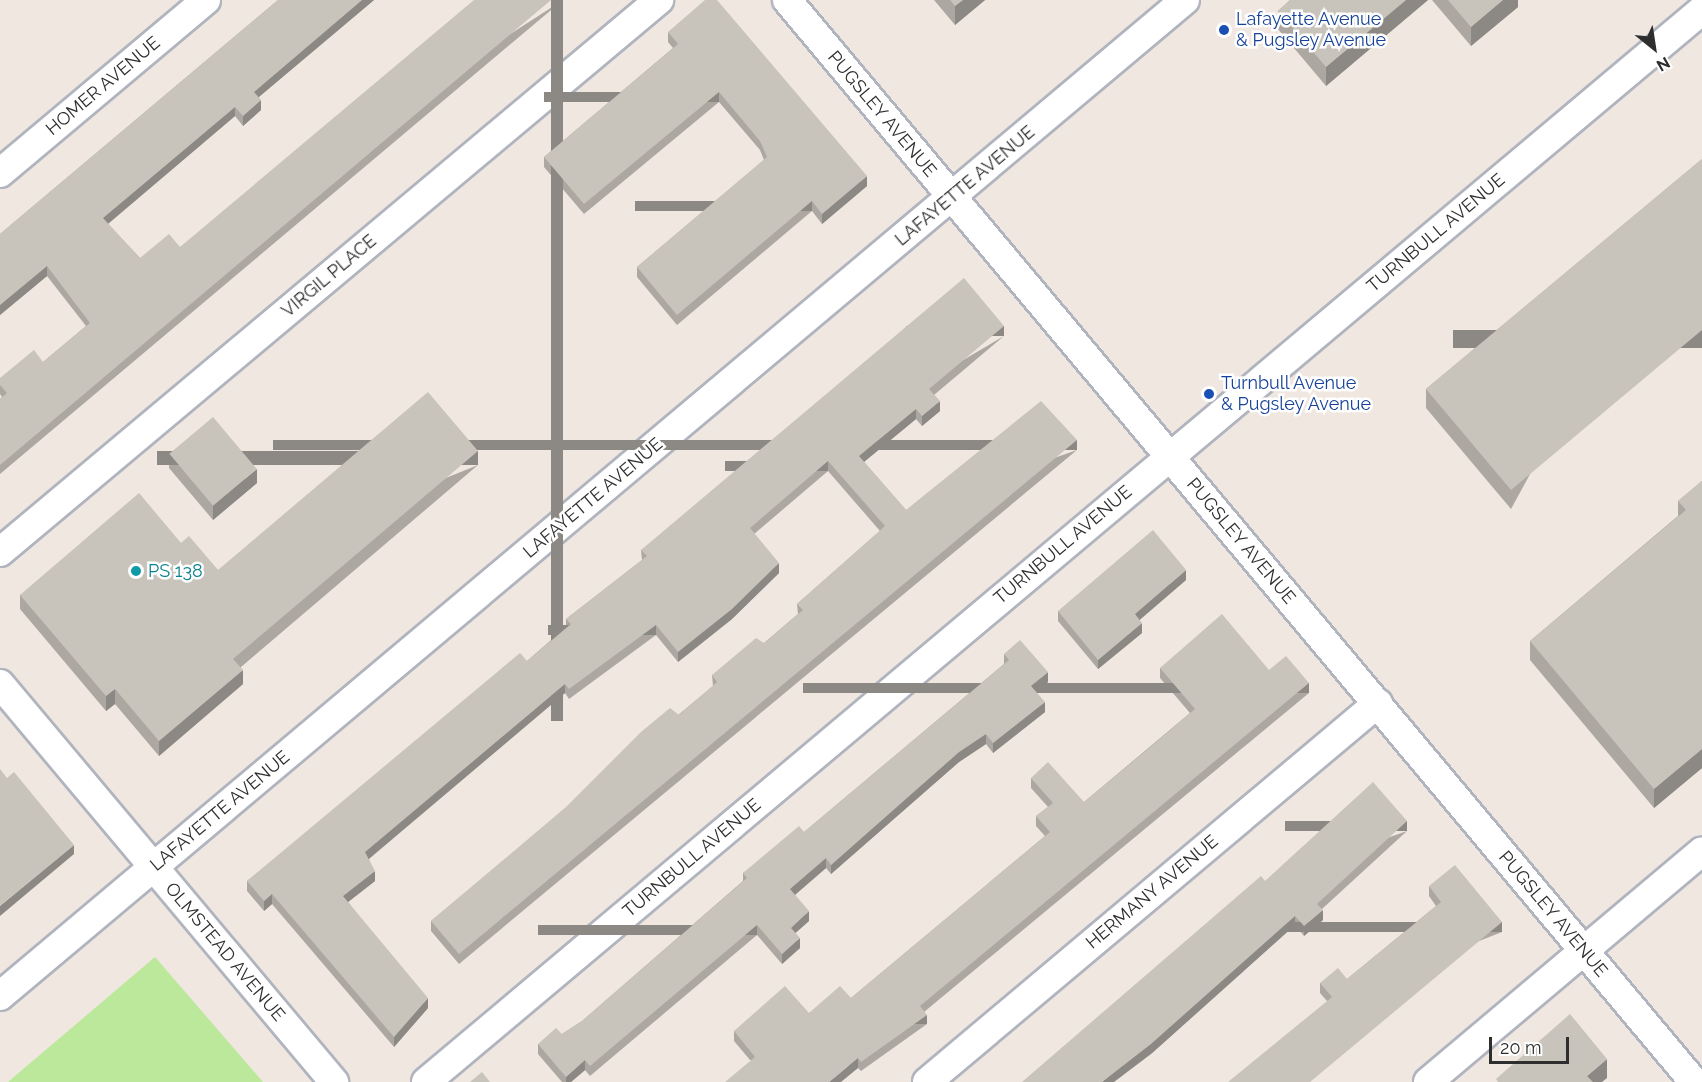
<!DOCTYPE html>
<style>
body{margin:0}
#map{position:relative;width:1702px;height:1082px;overflow:hidden;background:#efe7e0;font-family:Raleway,sans-serif}
div>[style]{position:absolute}
[style*='--x']{left:calc(var(--x)*1px);top:calc(var(--y)*1px);width:calc(var(--w)*1px);rotate:calc(var(--a)*1deg)}
.green>*{inset:0;background:#bbe89a}
.roads{filter:drop-shadow(2px 0 #b0b4be) drop-shadow(-2px 0 #b0b4be) drop-shadow(0 2px #b0b4be) drop-shadow(0 -2px #b0b4be)}
.minor>*{height:28px;margin:-14px;padding:0 14px;transform-origin:14px;border-radius:14px;background:#fff}
.wall>*{inset:0;background:#aca8a1}
.shaded-wall>*{inset:0;background:#8c8883;transform-origin:0 0}
.building>*{inset:0;background:#c8c3bb;transform-origin:0 0}
.dots>*{width:16px;height:16px;translate:-50% -50%;box-sizing:border-box;border:3px solid #fff;border-radius:50%}
span{translate:-50% -50%;white-space:nowrap;text-align:center;line-height:1.15;-webkit-text-stroke:5px #fff;paint-order:stroke}
.transit-label{font-size:18px;color:#164399}
.left{translate:0 -50%;text-align:left}
.street-label{font-size:18px;color:#2e2e2e}
.culture-label{font-size:18px;color:#0d838f}
.north{position:absolute;left:1624px;top:18px;width:60px;height:60px;-webkit-text-stroke:4px #fff;paint-order:stroke;rotate:150deg;font-size:16px;font-weight:700;line-height:24px;text-align:center;color:#2e2e2e}
.north::after{content:'';display:block;margin:auto;width:21px;height:27px;background:#2e2e2e;clip-path:polygon(50% 0,100% 100%,50% 72%,0 100%)}
.scale{position:absolute;left:1489px;top:1037px;width:80px;height:27px;box-sizing:border-box;border:3px solid #2e2e2e;border-top:0;padding-left:8px;font-size:18px;line-height:21px;white-space:nowrap;color:#2e2e2e;-webkit-text-stroke:4px #fff;paint-order:stroke}
</style>
<div id="map">
<div class="green">
<div style="clip-path:polygon(155px 957px,263px 1082px,8px 1082px)"></div>
</div>
<div class="roads">
<div class="minor">
<div style="--x:787;--y:0;--w:1412;--a:50.03"></div>
<div style="--x:0;--y:173;--w:269;--a:-40"></div>
<div style="--x:0;--y:552;--w:860;--a:-39.95"></div>
<div style="--x:0;--y:684;--w:520;--a:50"></div>
<div style="--x:0;--y:996;--w:1548;--a:-40.05"></div>
<div style="--x:426;--y:1082;--w:1667;--a:-40.03"></div>
<div style="--x:927;--y:1082;--w:589;--a:-40.04"></div>
<div style="--x:1428;--y:1082;--w:358;--a:-40.1"></div>
</div>
</div>
<div class="wall">
<div style="clip-path:polygon(278px 0,374px 0,259px 97px,261px 110px,243px 126px,235px 116px,108px 224px,140px 258px,180px 247px,563px 0,0 474px,0 399px,2px 397px,0 394px,0 378px,43px 362px,86px 326px,47px 276px,0 315px,0 234px)"></div>
<div style="clip-path:polygon(934px 0,985px 0,955px 25px)"></div>
<div style="clip-path:polygon(1290px 0,1428px 0,1326px 86px,1278px 29px,1278px 11px)"></div>
<div style="clip-path:polygon(1432px 0,1518px 0,1518px 7px,1471px 46px)"></div>
<div style="clip-path:polygon(668px 32px,867px 186px,822px 224px,812px 211px,677px 325px,637px 277px,637px 267px,764px 160px,760px 150px,719px 102px,584px 214px,544px 167px,544px 157px,673px 48px,668px 42px)"></div>
<div style="clip-path:polygon(1702px 159px,1511px 509px,1426px 408px,1426px 389px)"></div>
<div style="clip-path:polygon(1004px 336px,934px 395px,940px 411px,922px 426px,916px 419px,864px 462px,906px 510px,1077px 450px,459px 964px,431px 931px,431px 921px,713px 686px,712px 675px,764px 643px,798px 614px,797px 604px,880px 531px,828px 471px,754px 534px,779px 573px,732px 619px,678px 662px,656px 635px,569px 699px,565px 693px,369px 859px,375px 881px,348px 902px,428px 1008px,394px 1047px,272px 904px,264px 911px,247px 891px,247px 881px,527px 661px,566px 627px,566px 619px,642px 560px,641px 550px)"></div>
<div style="clip-path:polygon(169px 453px,257px 483px,213px 520px,169px 468px)"></div>
<div style="clip-path:polygon(478px 465px,241px 667px,243px 684px,159px 756px,115px 704px,106px 711px,20px 609px,20px 595px,181px 543px,218px 570px)"></div>
<div style="clip-path:polygon(1702px 481px,1702px 768px,1654px 808px,1530px 660px,1530px 641px,1678px 516px,1678px 501px)"></div>
<div style="clip-path:polygon(1186px 580px,1139px 620px,1142px 633px,1098px 669px,1058px 621px,1058px 611px)"></div>
<div style="clip-path:polygon(1004px 654px,1048px 682px,1036px 692px,1045px 712px,993px 753px,986px 744px,959px 762px,831px 874px,826px 868px,795px 895px,809px 921px,795px 933px,800px 948px,782px 964px,757px 935px,590px 1076px,585px 1070px,571px 1082px,562px 1082px,538px 1054px,538px 1044px,562px 1034px,582px 1021px,743px 881px,743px 873px,804px 832px,1004px 664px)"></div>
<div style="clip-path:polygon(1160px 668px,1269px 670px,1309px 693px,924px 1012px,927px 1024px,861px 1071px,858px 1068px,750px 1060px,734px 1041px,734px 1031px,809px 1013px,851px 998px,1045px 836px,1036px 826px,1036px 816px,1048px 807px,1031px 788px,1031px 778px,1084px 802px,1190px 713px,1160px 678px)"></div>
<div style="clip-path:polygon(1407px 831px,1322px 909px,1323px 920px,1304px 936px,1295px 925px,1151px 1054px,1265px 881px)"></div>
<div style="clip-path:polygon(1429px 886px,1502px 932px,1327px 1001px,1320px 993px,1320px 983px,1347px 979px,1436px 906px,1429px 896px)"></div>
</div>
<div class="shaded-wall">
<div style="clip-path:polygon(362px 0,374px 0,254px 101px,254px 92px)"></div>
<div style="left:551px;top:0;width:12px;height:721px"></div>
<div style="clip-path:polygon(963px 0,985px 0,955px 25px,955px 6px)"></div>
<div style="clip-path:polygon(1406px 0,1428px 0,1326px 86px,1326px 67px)"></div>
<div style="clip-path:polygon(1503px 0,1518px 0,1518px 7px,1471px 46px,1471px 27px)"></div>
<div style="left:719px;top:92px;width:10px;height:175px;rotate:90deg"></div>
<div style="clip-path:polygon(261px 100px,261px 110px,243px 126px,243px 116px)"></div>
<div style="clip-path:polygon(235px 107px,235px 116px,103px 228px,103px 218px)"></div>
<div style="clip-path:polygon(867px 176px,867px 186px,822px 224px,822px 214px)"></div>
<div style="left:812px;top:201px;width:10px;height:177px;rotate:90deg"></div>
<div style="clip-path:polygon(47px 266px,47px 276px,0 315px,0 305px)"></div>
<div style="left:1004px;top:326px;width:10px;height:98px;rotate:90deg"></div>
<div style="left:1702px;top:330px;width:18px;height:249px;rotate:90deg"></div>
<div style="clip-path:polygon(940px 401px,940px 411px,922px 426px,922px 416px)"></div>
<div style="clip-path:polygon(916px 409px,916px 419px,859px 466px,859px 456px)"></div>
<div style="left:1077px;top:440px;width:10px;height:804px;rotate:90deg"></div>
<div style="left:478px;top:451px;width:14px;height:321px;rotate:90deg"></div>
<div style="left:828px;top:461px;width:10px;height:103px;rotate:90deg"></div>
<div style="clip-path:polygon(257px 469px,257px 483px,213px 520px,213px 505px)"></div>
<div style="clip-path:polygon(779px 563px,779px 573px,732px 619px,678px 662px,678px 652px)"></div>
<div style="clip-path:polygon(1186px 570px,1186px 580px,1135px 624px,1135px 614px)"></div>
<div style="clip-path:polygon(1142px 623px,1142px 633px,1098px 669px,1098px 660px)"></div>
<div style="left:656px;top:625px;width:10px;height:108px;rotate:90deg"></div>
<div style="clip-path:polygon(243px 670px,243px 684px,159px 756px,159px 741px)"></div>
<div style="clip-path:polygon(1048px 672px,1048px 682px,1031px 696px,1031px 686px)"></div>
<div style="left:1309px;top:683px;width:10px;height:506px;rotate:90deg"></div>
<div style="clip-path:polygon(565px 684px,565px 693px,365px 862px,365px 852px)"></div>
<div style="clip-path:polygon(115px 689px,115px 704px,106px 711px,106px 696px)"></div>
<div style="clip-path:polygon(1045px 702px,1045px 712px,993px 753px,993px 743px)"></div>
<div style="clip-path:polygon(986px 734px,986px 744px,959px 762px,831px 874px,831px 865px,959px 752px)"></div>
<div style="clip-path:polygon(1702px 749px,1702px 768px,1654px 808px,1654px 789px)"></div>
<div style="left:1407px;top:821px;width:10px;height:122px;rotate:90deg"></div>
<div style="clip-path:polygon(74px 845px,74px 854px,0 916px,0 906px)"></div>
<div style="clip-path:polygon(826px 858px,826px 868px,790px 899px,790px 889px)"></div>
<div style="clip-path:polygon(375px 871px,375px 881px,343px 906px,343px 896px)"></div>
<div style="clip-path:polygon(272px 894px,272px 904px,264px 911px,264px 901px)"></div>
<div style="clip-path:polygon(1323px 910px,1323px 920px,1304px 936px,1304px 926px)"></div>
<div style="clip-path:polygon(809px 911px,809px 921px,791px 937px,791px 928px)"></div>
<div style="clip-path:polygon(1295px 916px,1295px 925px,1151px 1054px,1114px 1082px,1102px 1082px)"></div>
<div style="left:1502px;top:922px;width:10px;height:250px;rotate:90deg"></div>
<div style="left:757px;top:925px;width:10px;height:219px;rotate:90deg"></div>
<div style="clip-path:polygon(800px 938px,800px 948px,782px 964px,782px 954px)"></div>
<div style="clip-path:polygon(428px 998px,428px 1008px,394px 1047px,394px 1037px)"></div>
<div style="left:927px;top:1015px;width:9px;height:81px;rotate:90deg"></div>
<div style="clip-path:polygon(858px 1058px,858px 1068px,841px 1082px,829px 1082px)"></div>
<div style="clip-path:polygon(1607px 1059px,1607px 1078px,1602px 1082px,1587px 1082px,1587px 1076px)"></div>
<div style="clip-path:polygon(585px 1060px,585px 1070px,571px 1082px,566px 1082px,566px 1077px)"></div>
</div>
<div class="building">
<div style="clip-path:polygon(278px 0,362px 0,254px 92px,261px 100px,243px 116px,235px 107px,103px 218px,140px 258px,169px 234px,180px 247px,474px 0,551px 0,0 465px,0 399px,7px 393px,0 385px,0 378px,34px 350px,43px 362px,90px 323px,47px 266px,0 305px,0 234px)"></div>
<div style="clip-path:polygon(705px 0,717px 0,867px 176px,822px 214px,812px 201px,677px 315px,637px 267px,767px 157px,760px 141px,719px 92px,584px 204px,544px 157px,678px 44px,668px 32px)"></div>
<div style="clip-path:polygon(950px 0,963px 0,955px 6px)"></div>
<div style="clip-path:polygon(1290px 0,1406px 0,1326px 67px,1278px 11px)"></div>
<div style="clip-path:polygon(1448px 0,1503px 0,1471px 27px)"></div>
<div style="clip-path:polygon(1702px 159px,1702px 330px,1511px 490px,1426px 389px)"></div>
<div style="clip-path:polygon(964px 278px,1004px 326px,929px 389px,940px 401px,922px 416px,916px 409px,859px 456px,906px 510px,1041px 401px,1077px 440px,459px 954px,431px 921px,566px 807px,641px 732px,670px 708px,679px 715px,717px 682px,712px 675px,756px 638px,764px 643px,803px 610px,797px 604px,885px 526px,828px 461px,750px 528px,779px 563px,732px 609px,678px 652px,656px 625px,569px 689px,565px 684px,365px 852px,375px 871px,343px 896px,428px 998px,394px 1037px,272px 894px,264px 901px,247px 881px,520px 653px,527px 661px,571px 624px,566px 619px,647px 556px,641px 550px)"></div>
<div style="clip-path:polygon(428px 392px,478px 451px,233px 659px,243px 670px,159px 741px,115px 689px,106px 696px,20px 595px,139px 493px,181px 543px,189px 536px,218px 570px)"></div>
<div style="left:213px;top:417px;width:68px;height:57px;rotate:50deg"></div>
<div style="clip-path:polygon(1702px 481px,1702px 749px,1654px 789px,1530px 641px,1686px 510px,1678px 501px)"></div>
<div style="clip-path:polygon(1153px 530px,1186px 570px,1135px 614px,1142px 623px,1098px 660px,1058px 611px)"></div>
<div style="clip-path:polygon(1222px 614px,1269px 670px,1286px 656px,1309px 683px,920px 1006px,927px 1015px,861px 1062px,858px 1058px,829px 1082px,725px 1082px,755px 1057px,734px 1031px,785px 986px,809px 1013px,840px 986px,851px 998px,1050px 832px,1036px 816px,1053px 803px,1031px 778px,1048px 762px,1084px 802px,1148px 749px,1195px 709px,1160px 668px)"></div>
<div style="clip-path:polygon(1020px 640px,1048px 672px,1031px 686px,1045px 702px,993px 743px,986px 734px,959px 752px,831px 865px,826px 858px,790px 889px,809px 911px,791px 928px,800px 938px,782px 954px,757px 925px,590px 1066px,585px 1060px,566px 1077px,538px 1044px,556px 1028px,562px 1034px,582px 1021px,747px 878px,743px 873px,799px 826px,804px 832px,1009px 660px,1004px 654px)"></div>
<div style="clip-path:polygon(0 769px,7px 778px,14px 772px,74px 845px,0 906px)"></div>
<div style="clip-path:polygon(1373px 782px,1407px 821px,1317px 904px,1323px 910px,1304px 926px,1295px 916px,1151px 1044px,1102px 1082px,1022px 1082px,1261px 876px,1265px 881px)"></div>
<div style="clip-path:polygon(1455px 865px,1502px 922px,1310px 1082px,1228px 1082px,1332px 997px,1320px 983px,1338px 968px,1347px 979px,1441px 902px,1429px 886px)"></div>
<div style="clip-path:polygon(1570px 1014px,1607px 1059px,1587px 1076px,1593px 1082px,1498px 1082px,1496px 1079px)"></div>
<div style="clip-path:polygon(482px 1072px,490px 1082px,470px 1082px)"></div>
</div>
<div class="dots">
<div style="left:1224px;top:30px;background:#1a4fb4"></div>
<div style="left:1209px;top:394px;background:#1a4fb4"></div>
<div style="left:136px;top:571px;background:#0f9aa8"></div>
</div>
<div class="transit-label">
<span class="left" style="left:1236px;top:30px">Lafayette Avenue<br>&amp; Pugsley Avenue</span>
<span class="left" style="left:1221px;top:394px">Turnbull Avenue<br>&amp; Pugsley Avenue</span>
</div>
<div class="street-label">
<span style="left:103px;top:86px;rotate:-40deg">HOMER AVENUE</span>
<span style="left:882px;top:114px;rotate:50deg">PUGSLEY AVENUE</span>
<span style="left:965px;top:186px;rotate:-40deg">LAFAYETTE AVENUE</span>
<span style="left:1436px;top:233px;rotate:-40deg">TURNBULL AVENUE</span>
<span style="left:329px;top:276px;rotate:-40deg">VIRGIL PLACE</span>
<span style="left:593px;top:498px;rotate:-40deg">LAFAYETTE AVENUE</span>
<span style="left:1241px;top:541px;rotate:50deg">PUGSLEY AVENUE</span>
<span style="left:1063px;top:545px;rotate:-40deg">TURNBULL AVENUE</span>
<span style="left:220px;top:811px;rotate:-40deg">LAFAYETTE AVENUE</span>
<span style="left:692px;top:858px;rotate:-40deg">TURNBULL AVENUE</span>
<span style="left:1152px;top:892px;rotate:-40deg">HERMANY AVENUE</span>
<span style="left:1553px;top:914px;rotate:50deg">PUGSLEY AVENUE</span>
<span style="left:225px;top:952px;rotate:50deg">OLMSTEAD AVENUE</span>
</div>
<div class="culture-label">
<span class="left" style="left:148px;top:571px">PS 138</span>
</div>
<div class="north">N</div>
<div class="scale">20 m</div>
</div>
